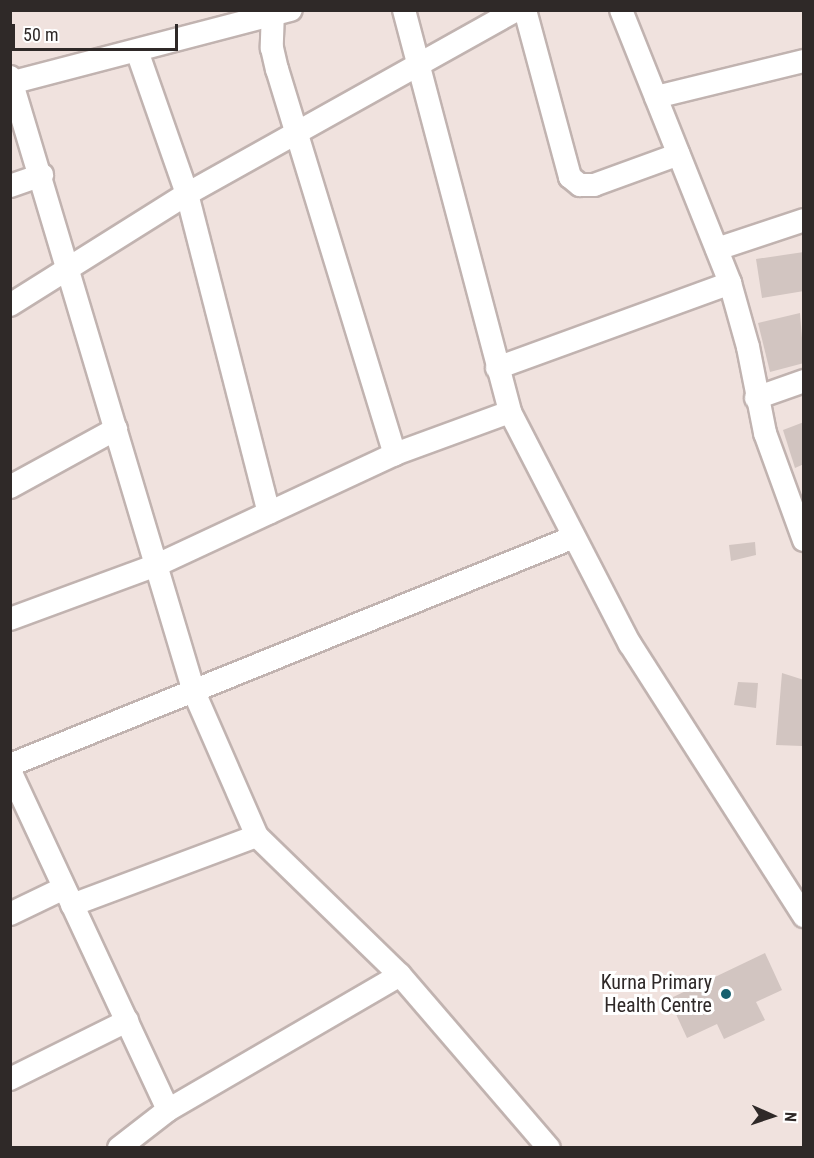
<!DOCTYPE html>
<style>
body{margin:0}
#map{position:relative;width:814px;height:1158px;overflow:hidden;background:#f0e2de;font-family:"Roboto Condensed",sans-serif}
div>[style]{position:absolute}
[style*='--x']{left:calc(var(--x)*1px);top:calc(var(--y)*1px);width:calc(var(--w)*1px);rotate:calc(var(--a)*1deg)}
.building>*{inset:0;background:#d2c5c1}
.roads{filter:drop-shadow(2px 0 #c1b3b0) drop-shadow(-2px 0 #c1b3b0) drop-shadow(0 2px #c1b3b0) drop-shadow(0 -2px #c1b3b0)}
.minor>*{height:22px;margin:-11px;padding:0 11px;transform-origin:11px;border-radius:11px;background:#fff}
.dots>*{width:16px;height:16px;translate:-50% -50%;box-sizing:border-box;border:3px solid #fff;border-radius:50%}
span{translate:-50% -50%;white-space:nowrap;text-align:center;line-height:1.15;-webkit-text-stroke:6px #fff;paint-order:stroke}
.poi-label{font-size:20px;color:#2f2928}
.right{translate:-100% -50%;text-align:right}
.frame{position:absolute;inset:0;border:12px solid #2f2928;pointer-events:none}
.north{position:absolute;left:742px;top:1086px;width:60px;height:60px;-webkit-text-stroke:4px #fff;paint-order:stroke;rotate:93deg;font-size:16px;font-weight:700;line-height:24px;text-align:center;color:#2f2928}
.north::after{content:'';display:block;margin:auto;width:21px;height:27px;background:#2f2928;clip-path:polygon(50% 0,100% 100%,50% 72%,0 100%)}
.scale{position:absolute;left:12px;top:24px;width:166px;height:27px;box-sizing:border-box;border:3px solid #2f2928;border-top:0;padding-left:8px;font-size:18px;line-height:21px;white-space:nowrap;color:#2f2928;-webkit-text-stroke:4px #fff;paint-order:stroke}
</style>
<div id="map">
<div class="building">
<div style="clip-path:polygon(804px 252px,804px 291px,762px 298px,756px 259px)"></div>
<div style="clip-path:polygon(800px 313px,804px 363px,770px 372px,758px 323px)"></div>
<div style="clip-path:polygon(804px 422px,804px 464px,795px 468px,783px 430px)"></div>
<div style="clip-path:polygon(755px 542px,756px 555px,731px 561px,729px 545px)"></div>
<div style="clip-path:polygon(782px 673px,804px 680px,802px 746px,776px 745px)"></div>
<div style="clip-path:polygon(738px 682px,758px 683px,756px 708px,734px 705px)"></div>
<div style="clip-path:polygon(765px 953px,782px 990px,756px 1002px,765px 1020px,724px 1039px,717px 1024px,687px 1038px,669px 999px)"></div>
</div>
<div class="roads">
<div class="minor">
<div style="--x:273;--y:10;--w:38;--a:92"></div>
<div style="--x:272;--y:48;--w:22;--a:77"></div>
<div style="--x:277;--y:69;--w:403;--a:73"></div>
<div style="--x:404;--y:10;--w:416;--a:75.2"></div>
<div style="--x:510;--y:412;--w:261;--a:62.7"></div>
<div style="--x:630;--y:644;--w:323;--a:57.4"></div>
<div style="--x:525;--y:10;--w:173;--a:74.9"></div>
<div style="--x:570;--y:177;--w:13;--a:39"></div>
<div style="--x:580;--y:185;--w:14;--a:0"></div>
<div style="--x:594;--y:185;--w:90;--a:-20"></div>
<div style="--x:621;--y:10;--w:294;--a:68.2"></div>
<div style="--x:730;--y:283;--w:66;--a:74.3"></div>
<div style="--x:748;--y:347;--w:88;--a:78.8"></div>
<div style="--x:765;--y:433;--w:114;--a:70"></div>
<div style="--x:137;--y:51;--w:151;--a:70.7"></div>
<div style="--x:187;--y:194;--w:329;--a:75.6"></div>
<div style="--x:10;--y:77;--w:642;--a:73.34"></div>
<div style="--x:194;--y:692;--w:157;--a:66.4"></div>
<div style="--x:257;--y:836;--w:199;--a:44.2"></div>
<div style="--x:400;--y:975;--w:228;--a:49.3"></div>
<div style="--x:10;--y:83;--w:290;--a:-14.6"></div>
<div style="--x:656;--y:97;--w:152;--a:-13.7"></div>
<div style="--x:10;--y:186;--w:34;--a:-19"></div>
<div style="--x:717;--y:249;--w:92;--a:-18.4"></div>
<div style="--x:10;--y:305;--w:209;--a:-32.1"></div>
<div style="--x:187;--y:194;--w:377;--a:-29.2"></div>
<div style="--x:497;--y:368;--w:248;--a:-20"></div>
<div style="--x:756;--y:398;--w:51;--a:-19.5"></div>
<div style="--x:10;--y:487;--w:121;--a:-28.7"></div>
<div style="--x:10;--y:619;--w:157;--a:-20.2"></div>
<div style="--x:157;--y:565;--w:263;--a:-25"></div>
<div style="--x:395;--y:454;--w:122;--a:-20.1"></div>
<div style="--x:10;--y:765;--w:608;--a:-22.01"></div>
<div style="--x:10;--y:771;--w:374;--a:65"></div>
<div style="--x:72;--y:905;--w:197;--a:-20.5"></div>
<div style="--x:10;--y:914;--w:60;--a:-25.7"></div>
<div style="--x:10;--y:1079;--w:131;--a:-26.4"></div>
<div style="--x:119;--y:1148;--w:62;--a:-37.8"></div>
<div style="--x:168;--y:1110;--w:268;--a:-30.2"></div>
</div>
</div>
<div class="dots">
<div style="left:726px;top:994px;background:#165f6e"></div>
</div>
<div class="poi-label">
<span class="right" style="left:712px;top:994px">Kurna Primary<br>Health Centre</span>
</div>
<div class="frame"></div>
<div class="north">N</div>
<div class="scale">50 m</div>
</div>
